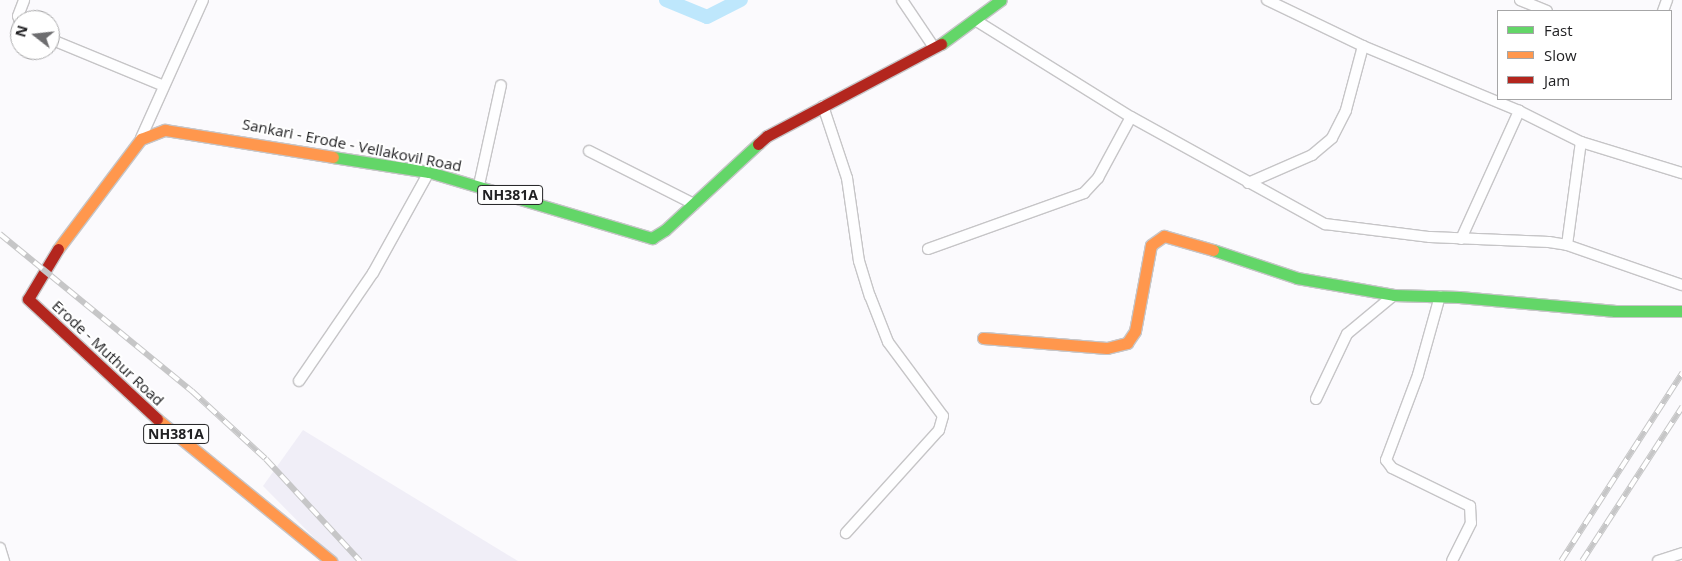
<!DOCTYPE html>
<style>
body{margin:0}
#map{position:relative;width:1682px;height:561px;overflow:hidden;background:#fbfafd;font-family:"Open Sans",sans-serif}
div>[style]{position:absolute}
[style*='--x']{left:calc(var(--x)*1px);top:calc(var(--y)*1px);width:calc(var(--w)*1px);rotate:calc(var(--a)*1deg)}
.built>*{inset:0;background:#f0eef7}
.canal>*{height:14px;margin:-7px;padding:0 7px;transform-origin:7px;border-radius:7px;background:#bee7fc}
.roads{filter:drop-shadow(1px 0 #c6c5c7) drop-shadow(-1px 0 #c6c5c7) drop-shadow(0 1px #c6c5c7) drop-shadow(0 -1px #c6c5c7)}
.street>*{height:10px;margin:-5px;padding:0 5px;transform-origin:5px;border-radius:5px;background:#fefeff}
.fast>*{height:11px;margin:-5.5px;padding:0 5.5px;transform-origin:5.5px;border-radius:5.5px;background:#63d668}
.slow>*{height:11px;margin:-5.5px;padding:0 5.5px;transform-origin:5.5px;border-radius:5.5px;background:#ff974d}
.jam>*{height:11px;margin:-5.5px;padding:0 5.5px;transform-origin:5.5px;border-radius:5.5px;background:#b3261e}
.rail>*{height:5.5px;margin-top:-2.75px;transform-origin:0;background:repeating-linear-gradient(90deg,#fff 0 11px,#c6c6c7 0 22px);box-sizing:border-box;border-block:1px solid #c6c6c7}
span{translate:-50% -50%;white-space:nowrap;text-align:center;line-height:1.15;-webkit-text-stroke:4px #fff;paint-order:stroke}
.shield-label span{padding:1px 4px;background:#fff;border:1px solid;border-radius:4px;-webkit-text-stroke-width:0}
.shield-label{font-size:14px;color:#212123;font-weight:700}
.street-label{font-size:15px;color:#212123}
.legend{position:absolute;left:1497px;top:10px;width:175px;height:90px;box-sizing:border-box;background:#fff;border:1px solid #a6a6a7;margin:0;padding:6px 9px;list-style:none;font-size:15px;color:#212123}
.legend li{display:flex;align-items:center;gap:10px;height:25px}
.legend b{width:25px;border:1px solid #a6a6a7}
.north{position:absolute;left:10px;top:10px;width:50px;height:50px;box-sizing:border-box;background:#fff;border:1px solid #a6a6a7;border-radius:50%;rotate:286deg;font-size:14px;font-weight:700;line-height:20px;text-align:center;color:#212123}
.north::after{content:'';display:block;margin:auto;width:18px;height:22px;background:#6d6d6f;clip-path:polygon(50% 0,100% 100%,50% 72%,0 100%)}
</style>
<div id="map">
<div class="built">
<div style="clip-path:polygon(303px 430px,518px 561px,337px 561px,263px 486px)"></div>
</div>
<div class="canal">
<div style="--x:666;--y:0;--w:44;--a:22.5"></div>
<div style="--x:707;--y:17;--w:38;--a:-27"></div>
</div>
<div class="roads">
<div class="street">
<div style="--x:902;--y:0;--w:55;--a:56"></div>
<div style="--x:1267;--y:0;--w:106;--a:25.6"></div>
<div style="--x:1363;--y:46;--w:169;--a:22.6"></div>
<div style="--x:1519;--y:111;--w:69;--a:26.6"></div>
<div style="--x:1581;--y:142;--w:106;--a:17.1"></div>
<div style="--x:1520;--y:0;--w:29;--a:22"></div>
<div style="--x:1663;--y:11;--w:12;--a:-70"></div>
<div style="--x:975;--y:20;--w:184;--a:31.9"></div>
<div style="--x:1131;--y:117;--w:222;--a:28.9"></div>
<div style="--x:1325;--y:224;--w:106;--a:7.1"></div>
<div style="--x:1430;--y:237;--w:119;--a:2.4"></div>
<div style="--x:1549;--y:242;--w:18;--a:9"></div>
<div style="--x:1567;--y:245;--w:122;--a:19.2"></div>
<div style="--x:20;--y:22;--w:6;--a:-108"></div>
<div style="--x:18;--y:16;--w:17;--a:-69"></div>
<div style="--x:50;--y:39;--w:123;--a:22.4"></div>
<div style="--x:823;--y:106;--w:76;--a:71.6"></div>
<div style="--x:847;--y:178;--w:84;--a:81.8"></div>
<div style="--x:859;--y:261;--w:37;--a:73"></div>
<div style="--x:870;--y:296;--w:49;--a:68.6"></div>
<div style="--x:888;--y:342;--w:92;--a:53.4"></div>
<div style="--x:943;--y:416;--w:15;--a:106"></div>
<div style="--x:939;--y:430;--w:139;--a:132.1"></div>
<div style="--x:141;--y:138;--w:151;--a:-65.8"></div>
<div style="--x:589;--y:151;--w:118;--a:26.8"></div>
<div style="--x:1248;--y:183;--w:70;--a:-23.6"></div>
<div style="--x:1312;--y:155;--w:26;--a:-40"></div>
<div style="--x:1332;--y:138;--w:31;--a:-63"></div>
<div style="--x:1346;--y:110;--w:66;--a:-75.1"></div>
<div style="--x:479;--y:185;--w:102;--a:-77.6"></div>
<div style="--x:1461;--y:239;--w:141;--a:-65.6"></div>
<div style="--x:1567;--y:245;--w:104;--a:-82.3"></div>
<div style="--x:928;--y:249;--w:166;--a:-19.7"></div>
<div style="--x:1084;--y:193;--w:21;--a:-47"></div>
<div style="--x:1098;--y:178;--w:69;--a:-61.6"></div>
<div style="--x:1440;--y:296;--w:82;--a:105.6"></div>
<div style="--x:1418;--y:375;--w:91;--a:110.6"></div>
<div style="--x:1386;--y:460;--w:10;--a:53"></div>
<div style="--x:1392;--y:468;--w:87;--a:26"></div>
<div style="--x:1470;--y:506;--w:17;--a:87"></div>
<div style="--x:1471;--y:523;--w:42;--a:116.6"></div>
<div style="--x:299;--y:381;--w:131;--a:-55.6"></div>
<div style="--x:373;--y:273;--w:115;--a:-61"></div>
<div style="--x:1316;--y:399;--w:72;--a:-64.5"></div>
<div style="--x:1347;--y:334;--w:61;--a:-39.7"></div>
<div style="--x:0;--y:548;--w:14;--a:73"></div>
<div style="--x:1658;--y:561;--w:25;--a:-18"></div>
</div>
<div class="fast">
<div style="--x:941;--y:44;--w:74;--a:-36.3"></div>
<div style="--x:333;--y:157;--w:97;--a:8.9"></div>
<div style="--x:429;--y:172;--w:233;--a:16.5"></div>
<div style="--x:652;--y:238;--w:15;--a:-32"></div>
<div style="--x:665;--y:230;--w:127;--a:-42.8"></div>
<div style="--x:1213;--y:250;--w:89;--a:18.4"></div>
<div style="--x:1297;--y:278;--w:98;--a:9.9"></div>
<div style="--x:1394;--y:295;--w:65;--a:1.8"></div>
<div style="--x:1459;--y:297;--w:157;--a:5.1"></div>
<div style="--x:1615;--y:311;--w:67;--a:0"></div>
</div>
<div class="slow">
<div style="--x:58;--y:249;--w:138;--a:-53"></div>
<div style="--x:141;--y:139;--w:26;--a:-21"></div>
<div style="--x:165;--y:130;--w:170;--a:9.1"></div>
<div style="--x:983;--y:338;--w:124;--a:4.6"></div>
<div style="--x:1107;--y:348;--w:21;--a:-14"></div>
<div style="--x:1127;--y:343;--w:14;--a:-56"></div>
<div style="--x:1135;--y:331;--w:87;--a:-79.5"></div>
<div style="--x:1151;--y:245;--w:16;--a:-35"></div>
<div style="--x:1164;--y:236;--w:51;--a:15.9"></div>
<div style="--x:157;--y:419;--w:225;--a:39.2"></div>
</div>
<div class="jam">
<div style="--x:758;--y:144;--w:12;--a:-42"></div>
<div style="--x:767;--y:136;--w:197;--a:-27.9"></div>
<div style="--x:58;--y:249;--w:58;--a:121"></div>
<div style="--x:28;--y:299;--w:176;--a:42.9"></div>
</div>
</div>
<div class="rail">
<div style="--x:0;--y:234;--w:248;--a:39.3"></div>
<div style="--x:192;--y:391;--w:100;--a:42.6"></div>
<div style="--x:266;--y:459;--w:139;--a:47.3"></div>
<div style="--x:1561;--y:561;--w:224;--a:-57.2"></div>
<div style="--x:1582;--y:561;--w:184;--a:-57"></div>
</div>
<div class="shield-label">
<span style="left:510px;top:195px">NH381A</span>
<span style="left:176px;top:434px">NH381A</span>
</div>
<div class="street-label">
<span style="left:352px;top:145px;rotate:11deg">Sankari - Erode - Vellakovil Road</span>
<span style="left:108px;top:353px;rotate:43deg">Erode - Muthur Road</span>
</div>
<ul class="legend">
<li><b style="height:6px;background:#63d668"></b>Fast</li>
<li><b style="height:6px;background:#ff974d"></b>Slow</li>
<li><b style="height:6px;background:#b3261e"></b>Jam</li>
</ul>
<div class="north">N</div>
</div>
